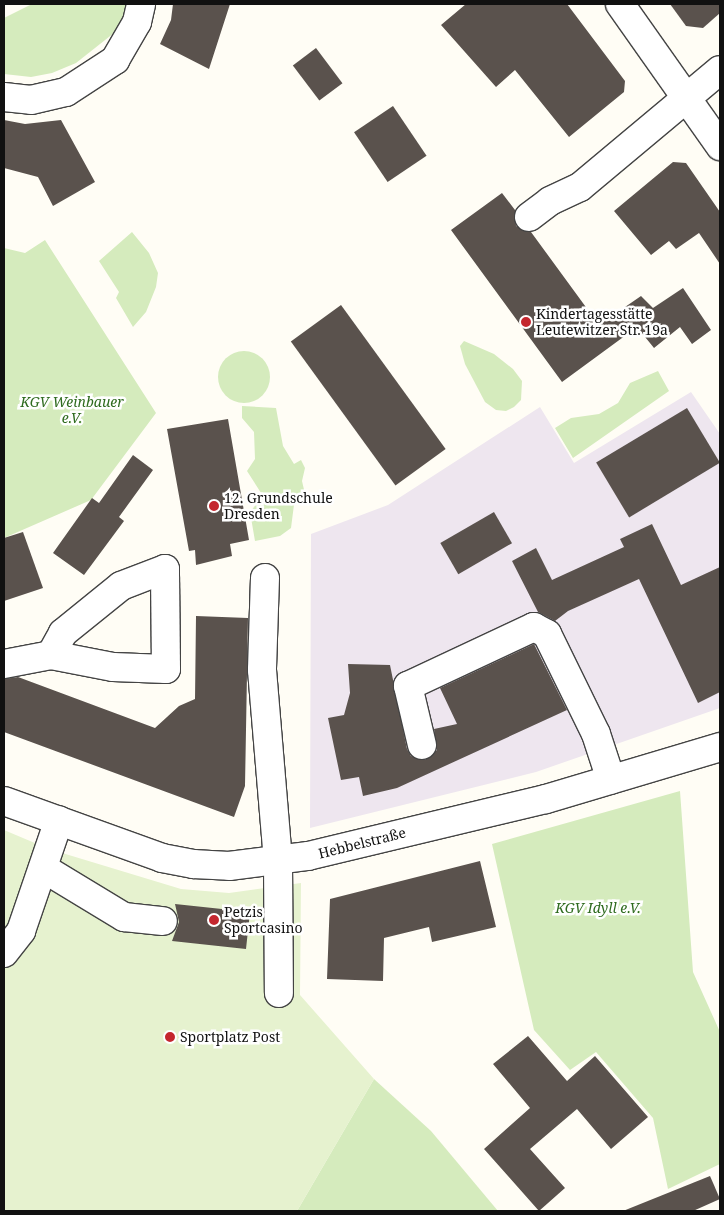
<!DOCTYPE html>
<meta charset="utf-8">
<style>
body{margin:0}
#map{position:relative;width:724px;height:1215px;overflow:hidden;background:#fffdf5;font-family:"Noto Serif",serif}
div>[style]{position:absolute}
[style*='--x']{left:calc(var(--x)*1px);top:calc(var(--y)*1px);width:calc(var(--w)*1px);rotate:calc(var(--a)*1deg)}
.industrial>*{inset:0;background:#eee6ef}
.green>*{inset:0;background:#d5ebbd}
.round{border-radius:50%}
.pitch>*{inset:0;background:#e6f2cf}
.building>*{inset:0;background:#5a524d;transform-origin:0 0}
.roads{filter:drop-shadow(1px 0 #444) drop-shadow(-1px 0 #444) drop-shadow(0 1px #444) drop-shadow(0 -1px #444)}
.minor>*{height:28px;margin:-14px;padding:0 14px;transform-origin:14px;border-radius:14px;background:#fff}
.dots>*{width:14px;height:14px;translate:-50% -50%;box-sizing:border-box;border:2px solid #fff;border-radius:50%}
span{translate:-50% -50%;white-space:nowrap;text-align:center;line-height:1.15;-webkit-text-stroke:5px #fff;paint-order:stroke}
.poi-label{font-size:14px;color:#111}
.left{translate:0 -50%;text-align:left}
.park-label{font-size:14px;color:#2f6b1f;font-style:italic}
.street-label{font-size:14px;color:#111}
.frame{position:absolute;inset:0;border:5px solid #111;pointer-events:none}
</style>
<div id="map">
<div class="industrial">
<div style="clip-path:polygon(691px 392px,720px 434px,720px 708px,536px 772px,310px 828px,311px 534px,388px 505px,540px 407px,574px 463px)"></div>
</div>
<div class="green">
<div style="clip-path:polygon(32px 4px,129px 4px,119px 29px,76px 63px,52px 73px,31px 77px,4px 74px,4px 18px)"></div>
<div style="clip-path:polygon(132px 232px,149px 253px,158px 273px,156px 287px,146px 312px,133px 327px,116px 298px,119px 292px,99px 261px)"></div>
<div style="clip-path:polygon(45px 240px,156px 413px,91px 500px,4px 538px,4px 248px,25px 253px)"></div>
<div style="clip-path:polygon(464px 341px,494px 354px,513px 369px,522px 381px,521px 400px,514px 407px,506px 411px,496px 410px,485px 402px,465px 364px,460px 346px)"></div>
<div class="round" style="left:218px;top:351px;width:52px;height:52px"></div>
<div style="clip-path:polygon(658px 371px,669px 391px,573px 458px,555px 428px,571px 418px,599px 414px,618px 403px,630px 383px)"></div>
<div style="clip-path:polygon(242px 406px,276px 408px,283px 446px,294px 464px,301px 460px,305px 468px,302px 481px,305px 494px,295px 497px,291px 528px,280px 536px,255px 541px,250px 512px,263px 496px,247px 471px,255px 459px,254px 432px,242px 418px)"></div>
<div style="clip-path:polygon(680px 791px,693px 972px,720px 1032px,720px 1164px,668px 1189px,653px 1118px,596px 1052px,570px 1070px,534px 1030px,492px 844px)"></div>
<div style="clip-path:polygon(374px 1079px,431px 1131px,498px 1211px,297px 1211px)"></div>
</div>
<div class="pitch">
<div style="clip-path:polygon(4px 830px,49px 849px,181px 889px,229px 893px,301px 883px,300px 995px,374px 1079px,297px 1211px,4px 1211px)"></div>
</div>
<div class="building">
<div style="clip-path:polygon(173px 4px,230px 4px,209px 69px,160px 44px,171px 20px)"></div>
<div style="clip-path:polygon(466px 4px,567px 4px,625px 81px,624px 92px,569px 137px,515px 70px,496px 87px,441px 25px)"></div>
<div style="clip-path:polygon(670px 4px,720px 4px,720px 13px,703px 28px,686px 26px)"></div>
<div style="left:316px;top:48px;width:44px;height:29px;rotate:53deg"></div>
<div style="left:393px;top:106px;width:60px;height:47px;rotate:56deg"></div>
<div style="clip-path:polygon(4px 120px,25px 124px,61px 120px,95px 182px,53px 206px,38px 177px,4px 168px)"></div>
<div style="clip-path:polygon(673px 162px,686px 163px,720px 212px,720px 264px,699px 233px,676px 249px,669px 241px,651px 255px,614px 211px)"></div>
<div style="clip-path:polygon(502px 193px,515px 210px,516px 226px,531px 232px,599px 325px,641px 296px,653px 308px,683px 288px,711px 330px,692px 344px,680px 327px,654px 348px,637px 327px,562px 382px,451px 230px)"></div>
<div style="left:341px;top:305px;width:178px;height:62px;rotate:54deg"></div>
<div style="left:687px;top:408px;width:64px;height:106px;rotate:59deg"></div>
<div style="clip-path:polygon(228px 419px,249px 540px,230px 544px,232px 556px,196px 565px,195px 550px,189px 551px,167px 429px)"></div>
<div style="clip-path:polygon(133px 455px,153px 470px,119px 517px,124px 521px,84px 575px,53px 553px,92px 498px,99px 503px)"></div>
<div style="left:494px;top:512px;width:36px;height:62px;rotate:60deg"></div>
<div style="clip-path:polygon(652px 524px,681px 585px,720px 567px,720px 692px,698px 703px,639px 579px,568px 611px,555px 621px,538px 612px,512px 561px,536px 548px,552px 580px,624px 547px,620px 539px)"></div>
<div style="clip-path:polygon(23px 532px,43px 588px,4px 601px,4px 538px)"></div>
<div style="clip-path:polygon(196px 616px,248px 618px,245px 786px,234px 817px,4px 732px,4px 679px,18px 677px,155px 728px,179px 706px,195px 699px)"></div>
<div style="clip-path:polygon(534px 644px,567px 710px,397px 788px,363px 796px,359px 777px,341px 780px,328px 718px,344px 715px,350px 693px,348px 664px,390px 665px,407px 749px,411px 756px,425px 760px,437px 750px,434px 729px,457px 724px,440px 688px)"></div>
<div style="clip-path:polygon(480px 861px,496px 927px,432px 942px,429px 927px,384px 938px,383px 981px,327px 979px,330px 899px)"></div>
<div style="clip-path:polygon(175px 904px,250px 912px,246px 949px,172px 941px,179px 922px)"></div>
<div style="clip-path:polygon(528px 1036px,567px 1081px,595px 1056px,648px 1117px,611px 1149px,577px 1109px,530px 1149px,565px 1188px,539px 1211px,484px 1149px,530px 1108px,493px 1064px)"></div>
<div style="clip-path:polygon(710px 1176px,720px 1199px,693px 1211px,623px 1211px)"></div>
</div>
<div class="roads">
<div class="minor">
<div style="--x:620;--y:4;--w:174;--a:54.8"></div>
<div style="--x:4;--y:97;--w:27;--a:6"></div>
<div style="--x:31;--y:100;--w:36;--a:-13"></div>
<div style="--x:66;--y:92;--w:59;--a:-33.1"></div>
<div style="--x:115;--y:60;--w:44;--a:-59.9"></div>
<div style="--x:137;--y:22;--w:18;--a:-77"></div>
<div style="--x:529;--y:217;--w:26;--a:-37"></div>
<div style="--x:550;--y:201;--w:33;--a:-25"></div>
<div style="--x:580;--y:187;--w:182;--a:-39.9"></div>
<div style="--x:265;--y:578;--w:92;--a:91.9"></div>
<div style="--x:262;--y:670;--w:193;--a:85.2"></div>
<div style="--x:278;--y:862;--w:131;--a:89.6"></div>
<div style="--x:4;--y:664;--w:48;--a:-10.8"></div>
<div style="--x:51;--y:655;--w:63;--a:11"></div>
<div style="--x:113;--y:667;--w:53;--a:2.2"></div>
<div style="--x:166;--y:669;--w:100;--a:-90.6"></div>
<div style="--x:165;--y:569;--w:47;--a:158.9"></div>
<div style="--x:121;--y:586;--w:75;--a:141"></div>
<div style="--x:63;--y:633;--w:25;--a:119"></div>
<div style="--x:422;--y:745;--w:61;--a:-103.3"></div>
<div style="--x:408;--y:686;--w:139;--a:-25.1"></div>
<div style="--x:534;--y:627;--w:15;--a:28"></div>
<div style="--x:547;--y:634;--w:111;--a:63.9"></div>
<div style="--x:596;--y:734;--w:48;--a:71.9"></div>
<div style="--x:4;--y:801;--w:168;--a:19.8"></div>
<div style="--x:162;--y:858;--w:32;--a:11"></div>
<div style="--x:193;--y:864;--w:36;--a:3"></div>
<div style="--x:229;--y:866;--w:80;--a:-7.2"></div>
<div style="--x:308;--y:856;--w:245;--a:-13.5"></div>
<div style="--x:546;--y:799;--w:182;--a:-16.6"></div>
<div style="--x:43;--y:868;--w:95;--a:31.2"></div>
<div style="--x:124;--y:917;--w:39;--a:6"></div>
<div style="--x:4;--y:953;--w:28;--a:-52"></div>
<div style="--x:21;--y:931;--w:117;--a:-71.1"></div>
</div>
</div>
<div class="dots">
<div style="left:526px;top:322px;background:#c4262e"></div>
<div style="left:214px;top:506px;background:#c4262e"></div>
<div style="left:214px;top:920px;background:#c4262e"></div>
<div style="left:170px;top:1037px;background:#c4262e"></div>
</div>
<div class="poi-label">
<span class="left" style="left:536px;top:322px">Kindertagesstätte<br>Leutewitzer Str. 19a</span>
<span class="left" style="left:224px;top:506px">12. Grundschule<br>Dresden</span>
<span class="left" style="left:224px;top:920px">Petzis<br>Sportcasino</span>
<span class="left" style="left:180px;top:1037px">Sportplatz Post</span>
</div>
<div class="park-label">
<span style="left:72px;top:410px">KGV Weinbauer<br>e.V.</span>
<span style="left:598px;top:908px">KGV Idyll e.V.</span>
</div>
<div class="street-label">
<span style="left:362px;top:843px;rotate:-14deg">Hebbelstraße</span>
</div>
<div class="frame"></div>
</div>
